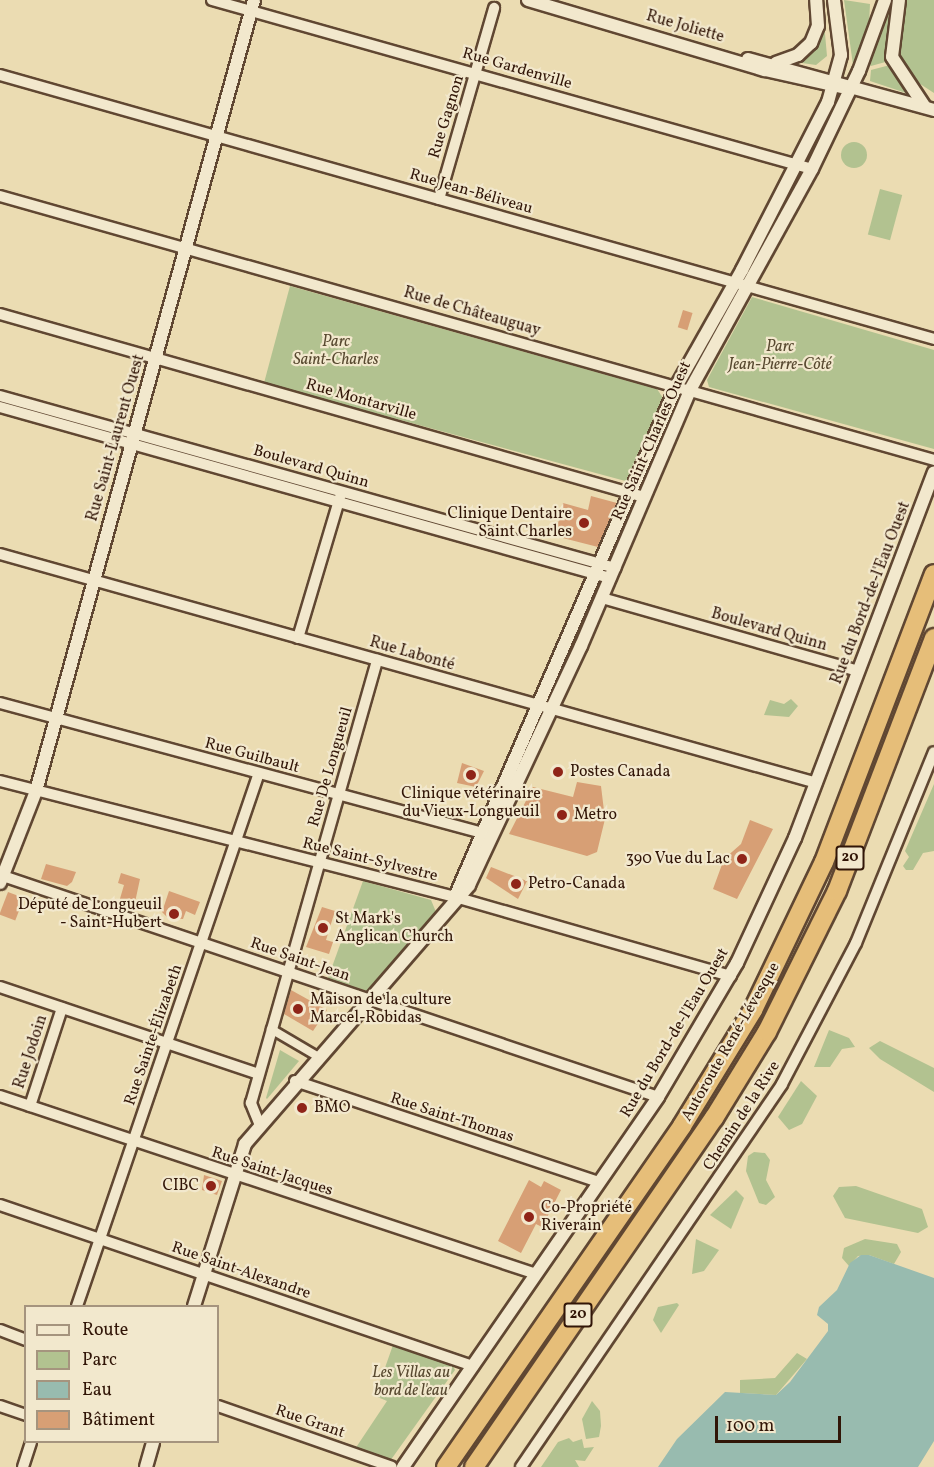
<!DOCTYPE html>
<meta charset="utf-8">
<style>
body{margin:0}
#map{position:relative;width:934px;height:1467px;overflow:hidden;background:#ebdcb2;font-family:Vollkorn,serif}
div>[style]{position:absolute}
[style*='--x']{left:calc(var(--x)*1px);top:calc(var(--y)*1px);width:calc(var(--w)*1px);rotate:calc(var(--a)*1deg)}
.green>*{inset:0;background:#b2c290;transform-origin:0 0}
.round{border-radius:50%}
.water>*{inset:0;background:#98bbaf}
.building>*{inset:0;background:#d79f75;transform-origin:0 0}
.roads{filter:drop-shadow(2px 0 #604732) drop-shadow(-2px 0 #604732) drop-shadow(0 2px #604732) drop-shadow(0 -2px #604732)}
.pedestrian>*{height:8px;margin:-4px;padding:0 4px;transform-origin:4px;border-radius:4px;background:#f2e8cd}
.minor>*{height:10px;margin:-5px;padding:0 5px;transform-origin:5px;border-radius:5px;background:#f2e8cd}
.tertiary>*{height:12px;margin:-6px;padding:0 6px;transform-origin:6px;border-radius:6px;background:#f2e8cd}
.motorway>*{height:18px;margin:-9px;padding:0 9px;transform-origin:9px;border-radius:9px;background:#e6be79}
.dots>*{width:16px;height:16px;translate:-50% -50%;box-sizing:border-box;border:3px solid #f2e8cd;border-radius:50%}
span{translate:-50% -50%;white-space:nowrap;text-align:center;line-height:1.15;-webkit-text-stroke:4.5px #f2e8cd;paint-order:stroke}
.shield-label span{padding:2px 4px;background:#f2e8cd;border:2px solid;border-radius:4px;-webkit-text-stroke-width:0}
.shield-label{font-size:15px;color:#311507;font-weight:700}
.street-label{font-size:16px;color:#311507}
.park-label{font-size:16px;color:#584930;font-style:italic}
.poi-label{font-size:16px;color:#311507}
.right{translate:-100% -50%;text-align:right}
.left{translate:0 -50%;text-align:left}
.legend{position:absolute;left:24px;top:1305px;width:195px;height:138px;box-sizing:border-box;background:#f2e8cd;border:2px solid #a5947e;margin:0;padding:8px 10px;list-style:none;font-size:18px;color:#311507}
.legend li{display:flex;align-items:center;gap:12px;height:30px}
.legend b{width:30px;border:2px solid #a5947e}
.scale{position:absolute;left:715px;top:1416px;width:126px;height:27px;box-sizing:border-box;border:3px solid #311507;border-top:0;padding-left:8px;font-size:18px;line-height:21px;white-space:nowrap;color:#311507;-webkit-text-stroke:4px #f2e8cd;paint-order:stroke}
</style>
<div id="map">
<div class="green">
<div style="clip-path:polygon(822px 0,827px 56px,816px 65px,795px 62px,801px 59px)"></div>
<div style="clip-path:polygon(844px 0,870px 4px,869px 25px,853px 65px)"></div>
<div style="clip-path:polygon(891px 0,889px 61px,871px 66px,868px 64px)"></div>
<div style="clip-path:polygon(904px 0,934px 0,934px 93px,911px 78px,897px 57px)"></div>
<div style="clip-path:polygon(890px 65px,911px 92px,909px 94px,870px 81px,871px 70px)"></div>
<div class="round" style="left:841px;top:142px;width:26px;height:26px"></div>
<div style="left:880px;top:189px;width:23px;height:47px;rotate:15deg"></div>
<div style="clip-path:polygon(290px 286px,657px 389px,663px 398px,629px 482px,264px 383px)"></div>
<div style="clip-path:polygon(752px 297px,934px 350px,934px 449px,709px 387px,707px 380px)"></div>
<div style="clip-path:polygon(791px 699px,798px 706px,789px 717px,764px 715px,770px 700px,784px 704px)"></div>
<div style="clip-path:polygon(934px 784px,934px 851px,923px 853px,913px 870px,906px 870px,903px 866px,909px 857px,905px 851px)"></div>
<div style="clip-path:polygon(363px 881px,431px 900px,436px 912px,367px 991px,328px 978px)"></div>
<div style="clip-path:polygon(829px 1030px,849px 1038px,855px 1047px,842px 1049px,830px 1067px,814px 1067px)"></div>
<div style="clip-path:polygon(880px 1041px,934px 1068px,934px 1092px,880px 1059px,869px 1048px)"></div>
<div style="clip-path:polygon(280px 1050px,299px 1061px,267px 1099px,266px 1098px)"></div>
<div style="clip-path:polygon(801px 1081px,817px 1096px,802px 1124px,789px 1130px,778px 1117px)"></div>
<div style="clip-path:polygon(754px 1152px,765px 1153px,770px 1160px,766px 1180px,775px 1197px,766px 1205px,759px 1203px,746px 1171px,748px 1156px)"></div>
<div style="clip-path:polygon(856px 1186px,922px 1209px,928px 1227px,918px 1233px,845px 1218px,833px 1196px,839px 1187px)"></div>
<div style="clip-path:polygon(736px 1190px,744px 1198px,731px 1229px,710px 1215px)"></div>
<div style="clip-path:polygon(696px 1239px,719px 1250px,704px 1271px,692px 1274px)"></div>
<div style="clip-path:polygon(865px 1239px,897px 1244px,901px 1252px,894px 1264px,869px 1255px,858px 1256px,849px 1266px,842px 1258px,844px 1248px)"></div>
<div style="clip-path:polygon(677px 1303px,679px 1305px,661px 1333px,653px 1320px,658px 1307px)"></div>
<div style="clip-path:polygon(393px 1345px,452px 1364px,455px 1370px,390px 1461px,355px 1449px,387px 1401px,375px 1396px)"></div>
<div style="clip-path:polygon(797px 1353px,807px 1359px,776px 1395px,740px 1393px,740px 1380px,775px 1378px)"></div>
<div style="clip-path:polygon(592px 1401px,600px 1411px,601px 1426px,599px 1437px,586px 1439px,582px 1419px)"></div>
<div style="clip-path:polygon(569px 1438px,573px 1442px,582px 1439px,584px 1448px,594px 1447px,585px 1461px,575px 1460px,579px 1467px,541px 1467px,558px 1442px)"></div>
</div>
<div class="water">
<div style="clip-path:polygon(869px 1255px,934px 1278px,934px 1441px,918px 1467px,658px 1467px,677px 1439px,725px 1392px,776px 1395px,790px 1382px,828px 1331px,828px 1324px,817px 1315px,819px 1307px,837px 1290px,850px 1263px,861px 1255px)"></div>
</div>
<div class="building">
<div style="left:683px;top:310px;width:10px;height:18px;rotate:17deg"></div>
<div style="clip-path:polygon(591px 496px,617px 503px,598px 547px,555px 536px,563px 503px,588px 510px)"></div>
<div style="clip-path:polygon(462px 763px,484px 771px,476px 787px,457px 783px)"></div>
<div style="clip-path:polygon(577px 782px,601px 786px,605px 819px,597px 852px,587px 856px,509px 834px,533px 787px,573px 797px)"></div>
<div style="clip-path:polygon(750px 820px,773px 829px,737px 899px,713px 889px,724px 859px,741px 844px)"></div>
<div style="clip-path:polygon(46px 864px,76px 872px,72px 882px,67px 886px,41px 879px)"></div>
<div style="clip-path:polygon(491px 867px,527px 881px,518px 899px,486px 878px)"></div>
<div style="clip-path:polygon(121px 873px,140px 879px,134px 907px,119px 902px,124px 885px,118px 883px)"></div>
<div style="clip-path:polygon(169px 891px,200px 902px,195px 915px,186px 911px,183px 919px,168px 918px,162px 912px)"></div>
<div style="left:8px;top:892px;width:17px;height:24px;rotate:21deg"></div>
<div style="clip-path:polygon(322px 907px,335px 911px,326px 940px,333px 942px,329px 954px,306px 947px)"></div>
<div style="clip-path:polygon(291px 990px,327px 1010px,313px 1031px,284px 1014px)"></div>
<div style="clip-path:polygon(204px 1175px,222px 1181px,217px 1195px,202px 1190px)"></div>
<div style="clip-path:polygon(529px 1180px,541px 1187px,544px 1181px,561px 1190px,542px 1227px,536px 1224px,521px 1253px,498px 1241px)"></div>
</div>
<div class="roads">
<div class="pedestrian">
<div style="--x:271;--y:1029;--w:53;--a:30.4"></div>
</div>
<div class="minor">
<div style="--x:212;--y:0;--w:623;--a:15.73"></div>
<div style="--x:0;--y:75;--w:971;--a:15.78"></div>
<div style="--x:0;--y:196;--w:971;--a:15.78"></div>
<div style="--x:439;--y:199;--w:199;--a:-73.9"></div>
<div style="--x:0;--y:314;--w:669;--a:15.86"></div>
<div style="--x:0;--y:396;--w:639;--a:15.62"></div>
<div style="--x:0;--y:407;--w:634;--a:15.66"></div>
<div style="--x:0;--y:554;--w:848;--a:15.66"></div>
<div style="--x:602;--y:598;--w:267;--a:15.9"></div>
<div style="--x:298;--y:638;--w:147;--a:-73.4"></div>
<div style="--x:0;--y:703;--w:507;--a:15.08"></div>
<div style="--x:0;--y:781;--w:470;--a:14.3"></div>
<div style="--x:455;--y:897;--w:287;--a:16"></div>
<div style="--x:0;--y:875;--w:694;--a:18.64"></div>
<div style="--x:0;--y:987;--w:273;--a:18.6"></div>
<div style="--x:295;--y:1081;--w:320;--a:18.4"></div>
<div style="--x:0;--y:1096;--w:565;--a:18.37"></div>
<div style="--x:30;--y:1106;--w:103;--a:-71.9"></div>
<div style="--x:259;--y:1123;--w:22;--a:-112"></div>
<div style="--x:251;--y:1103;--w:461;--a:-74.1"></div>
<div style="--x:0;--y:1205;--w:500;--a:18.8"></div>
<div style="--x:77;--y:1306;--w:563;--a:-71.15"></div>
<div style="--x:0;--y:1330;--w:28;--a:21"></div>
<div style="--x:0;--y:1406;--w:28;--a:19"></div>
<div style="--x:218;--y:1406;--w:184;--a:19.3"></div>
<div style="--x:23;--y:1467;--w:26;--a:-72"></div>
<div style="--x:521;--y:1467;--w:463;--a:-55.7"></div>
<div style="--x:782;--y:1084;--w:159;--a:-62.3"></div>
<div style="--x:856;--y:943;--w:206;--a:-67.8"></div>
</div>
<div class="tertiary">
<div style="--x:528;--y:0;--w:247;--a:16.5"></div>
<div style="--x:765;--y:70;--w:78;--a:12.6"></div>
<div style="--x:899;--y:0;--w:57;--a:97"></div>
<div style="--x:892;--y:57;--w:60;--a:56.6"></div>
<div style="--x:748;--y:59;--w:193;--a:15.3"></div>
<div style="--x:776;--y:63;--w:23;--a:-20"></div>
<div style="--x:798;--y:55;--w:18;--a:-43"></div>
<div style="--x:811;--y:43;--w:18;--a:-68"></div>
<div style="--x:818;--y:26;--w:26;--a:-94"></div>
<div style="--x:0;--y:883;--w:99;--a:-68.6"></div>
<div style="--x:36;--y:791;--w:820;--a:-74.59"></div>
<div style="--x:455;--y:897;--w:558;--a:-66.56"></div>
<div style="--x:677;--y:385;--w:132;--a:-60.5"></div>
<div style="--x:742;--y:270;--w:189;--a:-62.9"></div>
<div style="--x:828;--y:102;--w:49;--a:-74.5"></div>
<div style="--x:841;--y:55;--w:55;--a:-97.3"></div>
<div style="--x:194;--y:1306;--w:170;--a:-72.5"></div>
<div style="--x:245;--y:1144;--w:342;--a:-49.1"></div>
<div style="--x:469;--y:885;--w:264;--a:-64.9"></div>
<div style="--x:581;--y:646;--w:278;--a:-66.9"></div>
<div style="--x:690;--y:390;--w:252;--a:-61.1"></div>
<div style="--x:812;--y:169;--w:109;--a:-64.4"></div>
<div style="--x:859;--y:71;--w:76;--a:-69.9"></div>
<div style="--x:146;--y:1467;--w:26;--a:-74"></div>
<div style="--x:403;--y:1467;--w:449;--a:-55.4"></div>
<div style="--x:658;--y:1097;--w:156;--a:-59.5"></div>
<div style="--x:737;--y:963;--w:138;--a:-65.1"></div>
<div style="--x:795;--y:838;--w:391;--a:-69.2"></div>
</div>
<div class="motorway">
<div style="--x:446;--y:1467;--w:415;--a:-55.3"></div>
<div style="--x:682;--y:1126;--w:136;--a:-58.5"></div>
<div style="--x:753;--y:1010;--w:164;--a:-64.4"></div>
<div style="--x:824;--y:862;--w:308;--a:-69.1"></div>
<div style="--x:474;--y:1467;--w:424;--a:-55.5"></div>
<div style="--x:714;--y:1118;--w:101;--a:-58.4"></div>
<div style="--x:767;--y:1032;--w:157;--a:-63.6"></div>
<div style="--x:837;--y:891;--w:271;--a:-69"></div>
</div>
</div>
<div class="dots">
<div style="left:584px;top:523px;background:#8f2418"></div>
<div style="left:558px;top:772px;background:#8f2418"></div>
<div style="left:471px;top:775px;background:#8f2418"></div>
<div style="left:562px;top:815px;background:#8f2418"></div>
<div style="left:742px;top:859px;background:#8f2418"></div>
<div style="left:516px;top:884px;background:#8f2418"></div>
<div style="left:174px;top:914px;background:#8f2418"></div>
<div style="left:323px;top:928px;background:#8f2418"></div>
<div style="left:298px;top:1009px;background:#8f2418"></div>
<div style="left:302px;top:1108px;background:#8f2418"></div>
<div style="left:211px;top:1186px;background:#8f2418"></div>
<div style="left:529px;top:1217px;background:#8f2418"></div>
</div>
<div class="shield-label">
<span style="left:850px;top:858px">20</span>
<span style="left:578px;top:1315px">20</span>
</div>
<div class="street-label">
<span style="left:685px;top:27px;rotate:16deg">Rue Joliette</span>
<span style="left:517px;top:69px;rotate:16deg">Rue Gardenville</span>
<span style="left:447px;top:117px;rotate:-73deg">Rue Gagnon</span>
<span style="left:471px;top:192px;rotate:16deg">Rue Jean-Béliveau</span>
<span style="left:472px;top:312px;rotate:16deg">Rue de Châteauguay</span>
<span style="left:361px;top:400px;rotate:16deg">Rue Montarville</span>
<span style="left:116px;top:438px;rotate:-74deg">Rue Saint-Laurent Ouest</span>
<span style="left:652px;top:441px;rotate:-66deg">Rue Saint-Charles Ouest</span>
<span style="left:311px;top:467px;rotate:16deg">Boulevard Quinn</span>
<span style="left:871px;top:593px;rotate:-69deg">Rue du Bord-de-l'Eau Ouest</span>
<span style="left:769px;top:630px;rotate:16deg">Boulevard Quinn</span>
<span style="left:412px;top:654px;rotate:16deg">Rue Labonté</span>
<span style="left:252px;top:756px;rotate:15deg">Rue Guilbault</span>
<span style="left:331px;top:767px;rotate:-74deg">Rue De Longueuil</span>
<span style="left:370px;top:860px;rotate:14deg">Rue Saint-Sylvestre</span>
<span style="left:300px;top:960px;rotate:19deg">Rue Saint-Jean</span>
<span style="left:675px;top:1033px;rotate:-59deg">Rue du Bord-de-l'Eau Ouest</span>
<span style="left:154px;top:1035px;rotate:-71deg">Rue Sainte-Élizabeth</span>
<span style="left:731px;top:1042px;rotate:-60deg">Autoroute René-Lévesque</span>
<span style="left:31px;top:1052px;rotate:-72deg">Rue Jodoin</span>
<span style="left:742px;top:1116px;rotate:-57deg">Chemin de la Rive</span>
<span style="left:452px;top:1118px;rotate:18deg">Rue Saint-Thomas</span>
<span style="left:272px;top:1172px;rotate:18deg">Rue Saint-Jacques</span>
<span style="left:241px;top:1271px;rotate:19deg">Rue Saint-Alexandre</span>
<span style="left:310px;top:1422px;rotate:19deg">Rue Grant</span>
</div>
<div class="park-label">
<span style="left:336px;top:351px">Parc<br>Saint-Charles</span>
<span style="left:780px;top:356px">Parc<br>Jean-Pierre-Côté</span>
<span style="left:411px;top:1382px">Les Villas au<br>bord de l'eau</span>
</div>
<div class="poi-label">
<span class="right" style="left:572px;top:523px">Clinique Dentaire<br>Saint Charles</span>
<span class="left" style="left:570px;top:772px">Postes Canada</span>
<span style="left:471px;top:803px">Clinique vétérinaire<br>du Vieux-Longueuil</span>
<span class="left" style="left:574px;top:815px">Metro</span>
<span class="right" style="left:730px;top:859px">390 Vue du Lac</span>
<span class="left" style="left:528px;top:884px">Petro-Canada</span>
<span class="right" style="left:162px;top:914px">Député de Longueuil<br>- Saint-Hubert</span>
<span class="left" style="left:335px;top:928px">St Mark's<br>Anglican Church</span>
<span class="left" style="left:310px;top:1009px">Maison de la culture<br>Marcel-Robidas</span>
<span class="left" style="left:314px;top:1108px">BMO</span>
<span class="right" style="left:199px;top:1186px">CIBC</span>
<span class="left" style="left:541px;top:1217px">Co-Propriété<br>Riverain</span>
</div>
<ul class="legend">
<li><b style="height:8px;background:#f2e8cd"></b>Route</li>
<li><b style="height:16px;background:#b2c290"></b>Parc</li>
<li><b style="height:16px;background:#98bbaf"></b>Eau</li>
<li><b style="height:16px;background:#d79f75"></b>Bâtiment</li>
</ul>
<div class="scale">100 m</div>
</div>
